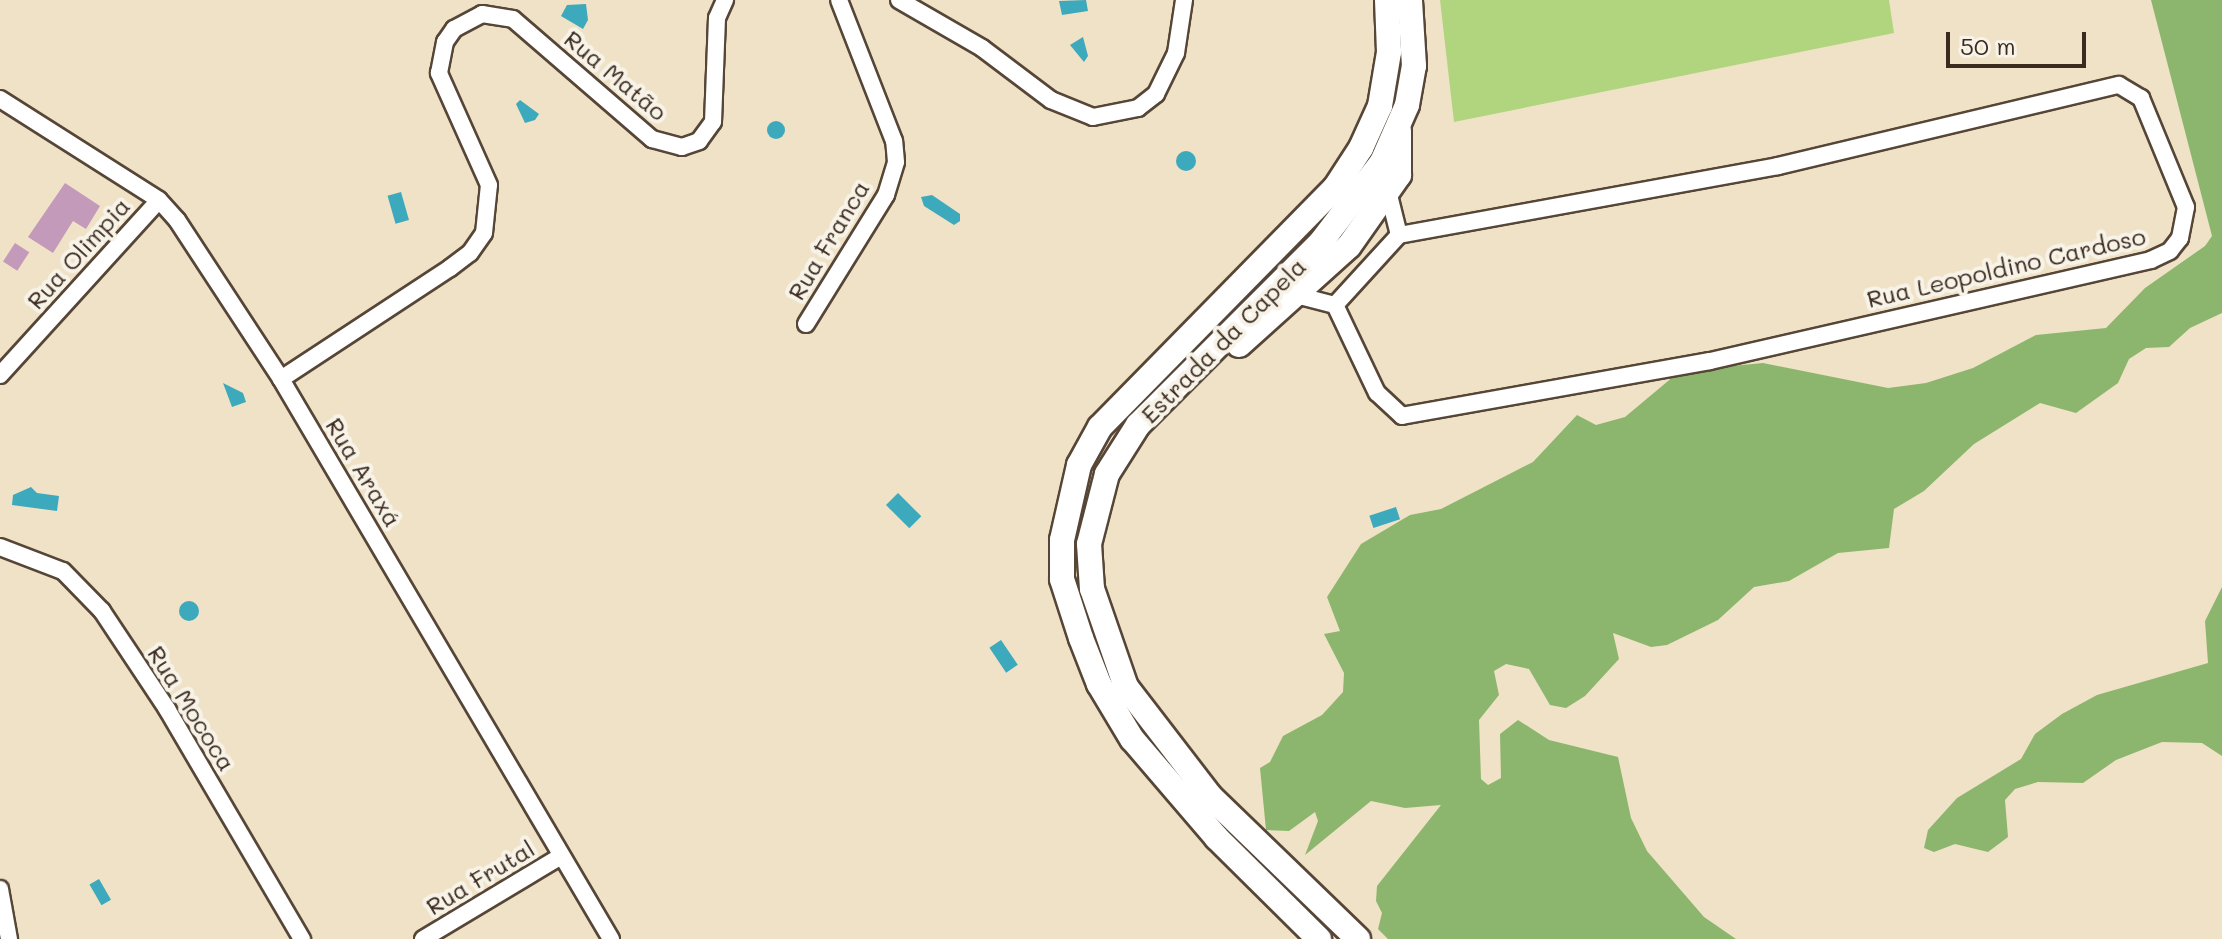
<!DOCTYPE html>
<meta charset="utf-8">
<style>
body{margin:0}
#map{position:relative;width:2222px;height:939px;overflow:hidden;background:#f0e2c6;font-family:Mali,sans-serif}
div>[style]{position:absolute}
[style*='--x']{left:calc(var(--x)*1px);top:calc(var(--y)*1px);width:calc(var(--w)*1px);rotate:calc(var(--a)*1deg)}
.green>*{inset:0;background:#b1d57e}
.forest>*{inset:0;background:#8cb66d}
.water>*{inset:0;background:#3ca9bc;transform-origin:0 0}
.round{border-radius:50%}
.building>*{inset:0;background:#c49aba;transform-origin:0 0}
.roads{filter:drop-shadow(2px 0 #564637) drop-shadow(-2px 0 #564637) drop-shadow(0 2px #564637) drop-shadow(0 -2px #564637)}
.minor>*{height:16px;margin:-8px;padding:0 8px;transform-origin:8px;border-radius:8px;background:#fff}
.secondary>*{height:24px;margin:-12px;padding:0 12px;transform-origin:12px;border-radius:12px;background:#fff}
span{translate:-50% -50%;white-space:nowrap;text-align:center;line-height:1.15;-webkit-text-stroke:8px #f7f3e8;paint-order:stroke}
.street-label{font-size:24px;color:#3b2a1e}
.scale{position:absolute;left:1946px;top:32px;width:140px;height:36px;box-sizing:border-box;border:4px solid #3b2a1e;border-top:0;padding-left:10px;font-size:24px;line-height:28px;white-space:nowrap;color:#3b2a1e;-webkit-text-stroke:6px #f7f3e8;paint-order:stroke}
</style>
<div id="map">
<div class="green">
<div style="clip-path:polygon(1440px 0,1889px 0,1894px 33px,1454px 122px)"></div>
</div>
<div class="forest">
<div style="clip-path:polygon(2151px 0,2222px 0,2222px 313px,2190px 328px,2169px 347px,2146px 348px,2129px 359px,2118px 383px,2076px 413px,2040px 403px,1974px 444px,1924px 491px,1894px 509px,1889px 548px,1838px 553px,1789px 581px,1754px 587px,1718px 620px,1667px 645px,1651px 647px,1613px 633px,1619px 659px,1585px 696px,1566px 708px,1550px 705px,1529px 669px,1506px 664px,1494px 671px,1499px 695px,1479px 720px,1481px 779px,1488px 785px,1501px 778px,1500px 734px,1518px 720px,1549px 740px,1618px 757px,1631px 818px,1647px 851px,1704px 917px,1736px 939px,1388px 939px,1378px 929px,1382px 913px,1376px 901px,1377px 886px,1441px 805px,1405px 808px,1371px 801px,1305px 855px,1318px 821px,1315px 812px,1289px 831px,1266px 830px,1260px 768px,1270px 762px,1283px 736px,1322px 715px,1343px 692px,1344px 673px,1324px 634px,1340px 631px,1327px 597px,1361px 544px,1410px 515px,1441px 509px,1533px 462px,1577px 415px,1596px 425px,1625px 417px,1680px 371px,1763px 363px,1888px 388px,1926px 383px,1973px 368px,2036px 335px,2106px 328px,2145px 288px,2205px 246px,2212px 236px)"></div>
<div style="clip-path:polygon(2222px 587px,2222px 756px,2202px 743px,2162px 742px,2116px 760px,2083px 783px,2038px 782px,2015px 789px,2005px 800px,2008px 837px,1988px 852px,1955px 844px,1934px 852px,1924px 848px,1928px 830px,1957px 798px,2021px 759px,2035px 734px,2062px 714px,2097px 695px,2208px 663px,2205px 621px)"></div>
</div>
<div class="water">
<div style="clip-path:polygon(1086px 0,1088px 11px,1062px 15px,1059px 1px)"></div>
<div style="clip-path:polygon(586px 4px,588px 20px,583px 29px,561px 16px,567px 5px)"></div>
<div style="clip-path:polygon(1083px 37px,1088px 56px,1084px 62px,1070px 45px)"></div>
<div style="clip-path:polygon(520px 100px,539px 114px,535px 120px,525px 123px,516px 104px)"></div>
<div class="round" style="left:767px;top:121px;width:18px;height:18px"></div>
<div class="round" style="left:1176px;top:151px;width:20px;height:20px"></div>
<div style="left:401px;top:192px;width:29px;height:14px;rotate:74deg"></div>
<div style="clip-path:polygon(932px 195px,960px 214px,960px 221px,954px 225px,924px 206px,921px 197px)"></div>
<div style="clip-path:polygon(223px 383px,243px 393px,246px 402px,232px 407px)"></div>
<div style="clip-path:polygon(31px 487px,37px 493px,59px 496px,57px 511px,12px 505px,13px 495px)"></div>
<div style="left:898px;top:493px;width:33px;height:17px;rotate:45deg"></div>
<div style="left:1396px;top:507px;width:13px;height:28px;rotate:72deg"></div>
<div class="round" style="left:179px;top:601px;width:20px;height:20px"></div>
<div style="left:1001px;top:640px;width:30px;height:14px;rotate:56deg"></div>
<div style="left:99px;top:879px;width:24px;height:11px;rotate:60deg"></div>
</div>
<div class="building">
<div style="clip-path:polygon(65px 183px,100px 206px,86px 229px,73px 221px,53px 253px,28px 237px)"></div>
<div style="left:15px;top:243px;width:17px;height:22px;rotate:33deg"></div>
</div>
<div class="roads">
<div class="minor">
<div style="--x:899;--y:0;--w:96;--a:30"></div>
<div style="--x:982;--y:48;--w:86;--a:37"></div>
<div style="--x:1051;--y:100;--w:45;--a:22"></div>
<div style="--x:1093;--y:117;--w:46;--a:-11.3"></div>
<div style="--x:1138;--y:108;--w:23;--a:-38"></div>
<div style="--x:1156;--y:94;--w:46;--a:-64"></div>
<div style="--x:1176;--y:53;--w:54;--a:-81.4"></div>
<div style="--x:2119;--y:85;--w:26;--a:31"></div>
<div style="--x:2141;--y:98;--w:118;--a:67.6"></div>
<div style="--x:2186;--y:207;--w:32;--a:101"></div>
<div style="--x:2180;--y:238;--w:16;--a:128"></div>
<div style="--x:2170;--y:251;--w:21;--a:155"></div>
<div style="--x:2151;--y:260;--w:452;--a:167.1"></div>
<div style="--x:1710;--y:361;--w:313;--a:169.9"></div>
<div style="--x:1402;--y:416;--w:34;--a:-137"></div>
<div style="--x:1377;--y:393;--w:98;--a:-115.5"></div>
<div style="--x:1335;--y:305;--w:95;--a:-47.6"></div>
<div style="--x:1399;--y:235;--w:385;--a:-10.3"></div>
<div style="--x:1778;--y:166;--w:350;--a:-13.4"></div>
<div style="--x:0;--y:99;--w:188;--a:32.4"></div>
<div style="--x:159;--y:200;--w:27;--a:48"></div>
<div style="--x:177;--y:220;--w:190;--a:56.8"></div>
<div style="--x:281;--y:379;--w:650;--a:59.49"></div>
<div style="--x:1388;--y:191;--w:45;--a:76"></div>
<div style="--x:1296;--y:295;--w:40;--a:14.4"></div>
<div style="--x:806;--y:324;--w:152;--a:-58.2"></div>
<div style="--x:886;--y:195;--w:34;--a:-73"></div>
<div style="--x:896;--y:162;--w:21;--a:-95"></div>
<div style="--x:894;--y:141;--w:151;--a:-111.3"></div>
<div style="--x:0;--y:375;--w:236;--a:-47.7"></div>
<div style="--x:281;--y:379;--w:202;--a:-33.3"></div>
<div style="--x:450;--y:268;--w:25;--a:-37"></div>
<div style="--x:470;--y:253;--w:24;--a:-55"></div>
<div style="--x:484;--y:233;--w:48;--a:-84.1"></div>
<div style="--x:489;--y:185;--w:123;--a:-114.1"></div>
<div style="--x:439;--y:73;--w:32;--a:-79"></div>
<div style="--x:445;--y:42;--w:16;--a:-55"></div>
<div style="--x:454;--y:29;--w:32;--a:-28"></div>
<div style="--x:482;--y:14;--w:31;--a:9"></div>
<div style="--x:513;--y:19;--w:184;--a:40.8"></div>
<div style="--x:652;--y:139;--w:31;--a:15"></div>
<div style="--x:682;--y:147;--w:18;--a:-19"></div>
<div style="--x:699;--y:141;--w:24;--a:-54"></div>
<div style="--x:713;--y:122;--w:104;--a:-87.8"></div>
<div style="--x:717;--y:18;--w:20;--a:-66"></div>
<div style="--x:0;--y:547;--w:67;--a:20.9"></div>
<div style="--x:63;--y:571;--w:56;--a:45.7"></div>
<div style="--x:102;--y:611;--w:118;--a:56.4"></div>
<div style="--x:167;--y:709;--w:267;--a:59.6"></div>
<div style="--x:0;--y:889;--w:51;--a:79.8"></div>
<div style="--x:423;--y:939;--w:161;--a:-31"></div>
</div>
<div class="secondary">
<div style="--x:1239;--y:345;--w:148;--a:-42"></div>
<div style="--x:1349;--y:246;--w:87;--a:-54.8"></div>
<div style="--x:1399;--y:175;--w:44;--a:-90"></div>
<div style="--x:1319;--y:939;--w:144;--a:-135.3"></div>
<div style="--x:1217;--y:838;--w:130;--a:-130.6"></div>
<div style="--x:1132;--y:739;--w:64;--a:-121"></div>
<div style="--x:1099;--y:684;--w:49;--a:-111.4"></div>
<div style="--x:1081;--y:638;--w:62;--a:-107.9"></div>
<div style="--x:1062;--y:579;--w:39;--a:-90"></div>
<div style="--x:1062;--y:540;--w:77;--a:-77.2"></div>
<div style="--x:1079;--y:465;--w:43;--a:-61.1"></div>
<div style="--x:1100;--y:427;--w:335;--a:-45.5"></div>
<div style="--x:1335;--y:188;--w:48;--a:-57"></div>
<div style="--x:1361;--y:148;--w:46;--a:-65.7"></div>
<div style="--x:1380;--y:106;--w:55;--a:-80.5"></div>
<div style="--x:1389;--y:52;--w:52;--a:-92.2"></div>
<div style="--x:1358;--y:939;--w:206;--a:-136"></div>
<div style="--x:1210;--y:796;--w:138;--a:-127.6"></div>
<div style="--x:1126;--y:687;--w:104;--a:-109.1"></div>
<div style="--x:1092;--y:589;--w:45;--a:-93.8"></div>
<div style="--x:1089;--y:544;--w:72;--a:-75.6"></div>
<div style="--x:1107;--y:474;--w:58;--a:-57.7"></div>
<div style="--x:1138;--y:425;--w:259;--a:-45"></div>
<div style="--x:1321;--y:242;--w:101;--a:-52.7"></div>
<div style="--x:1382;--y:162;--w:62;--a:-66.3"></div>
<div style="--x:1407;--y:105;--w:40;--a:-80"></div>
<div style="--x:1414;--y:66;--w:66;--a:-93.5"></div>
</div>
</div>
<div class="street-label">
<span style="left:616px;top:75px;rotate:40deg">Rua Matão</span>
<span style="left:828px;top:240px;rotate:-59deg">Rua Franca</span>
<span style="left:78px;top:253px;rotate:-48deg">Rua Olimpia</span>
<span style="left:2006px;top:267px;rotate:-13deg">Rua Leopoldino Cardoso</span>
<span style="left:1223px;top:340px;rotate:-45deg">Estrada da Capela</span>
<span style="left:364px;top:472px;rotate:59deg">Rua Araxá</span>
<span style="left:192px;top:708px;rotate:58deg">Rua Mococa</span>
<span style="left:480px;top:877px;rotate:-31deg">Rua Frutal</span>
</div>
<div class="scale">50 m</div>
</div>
